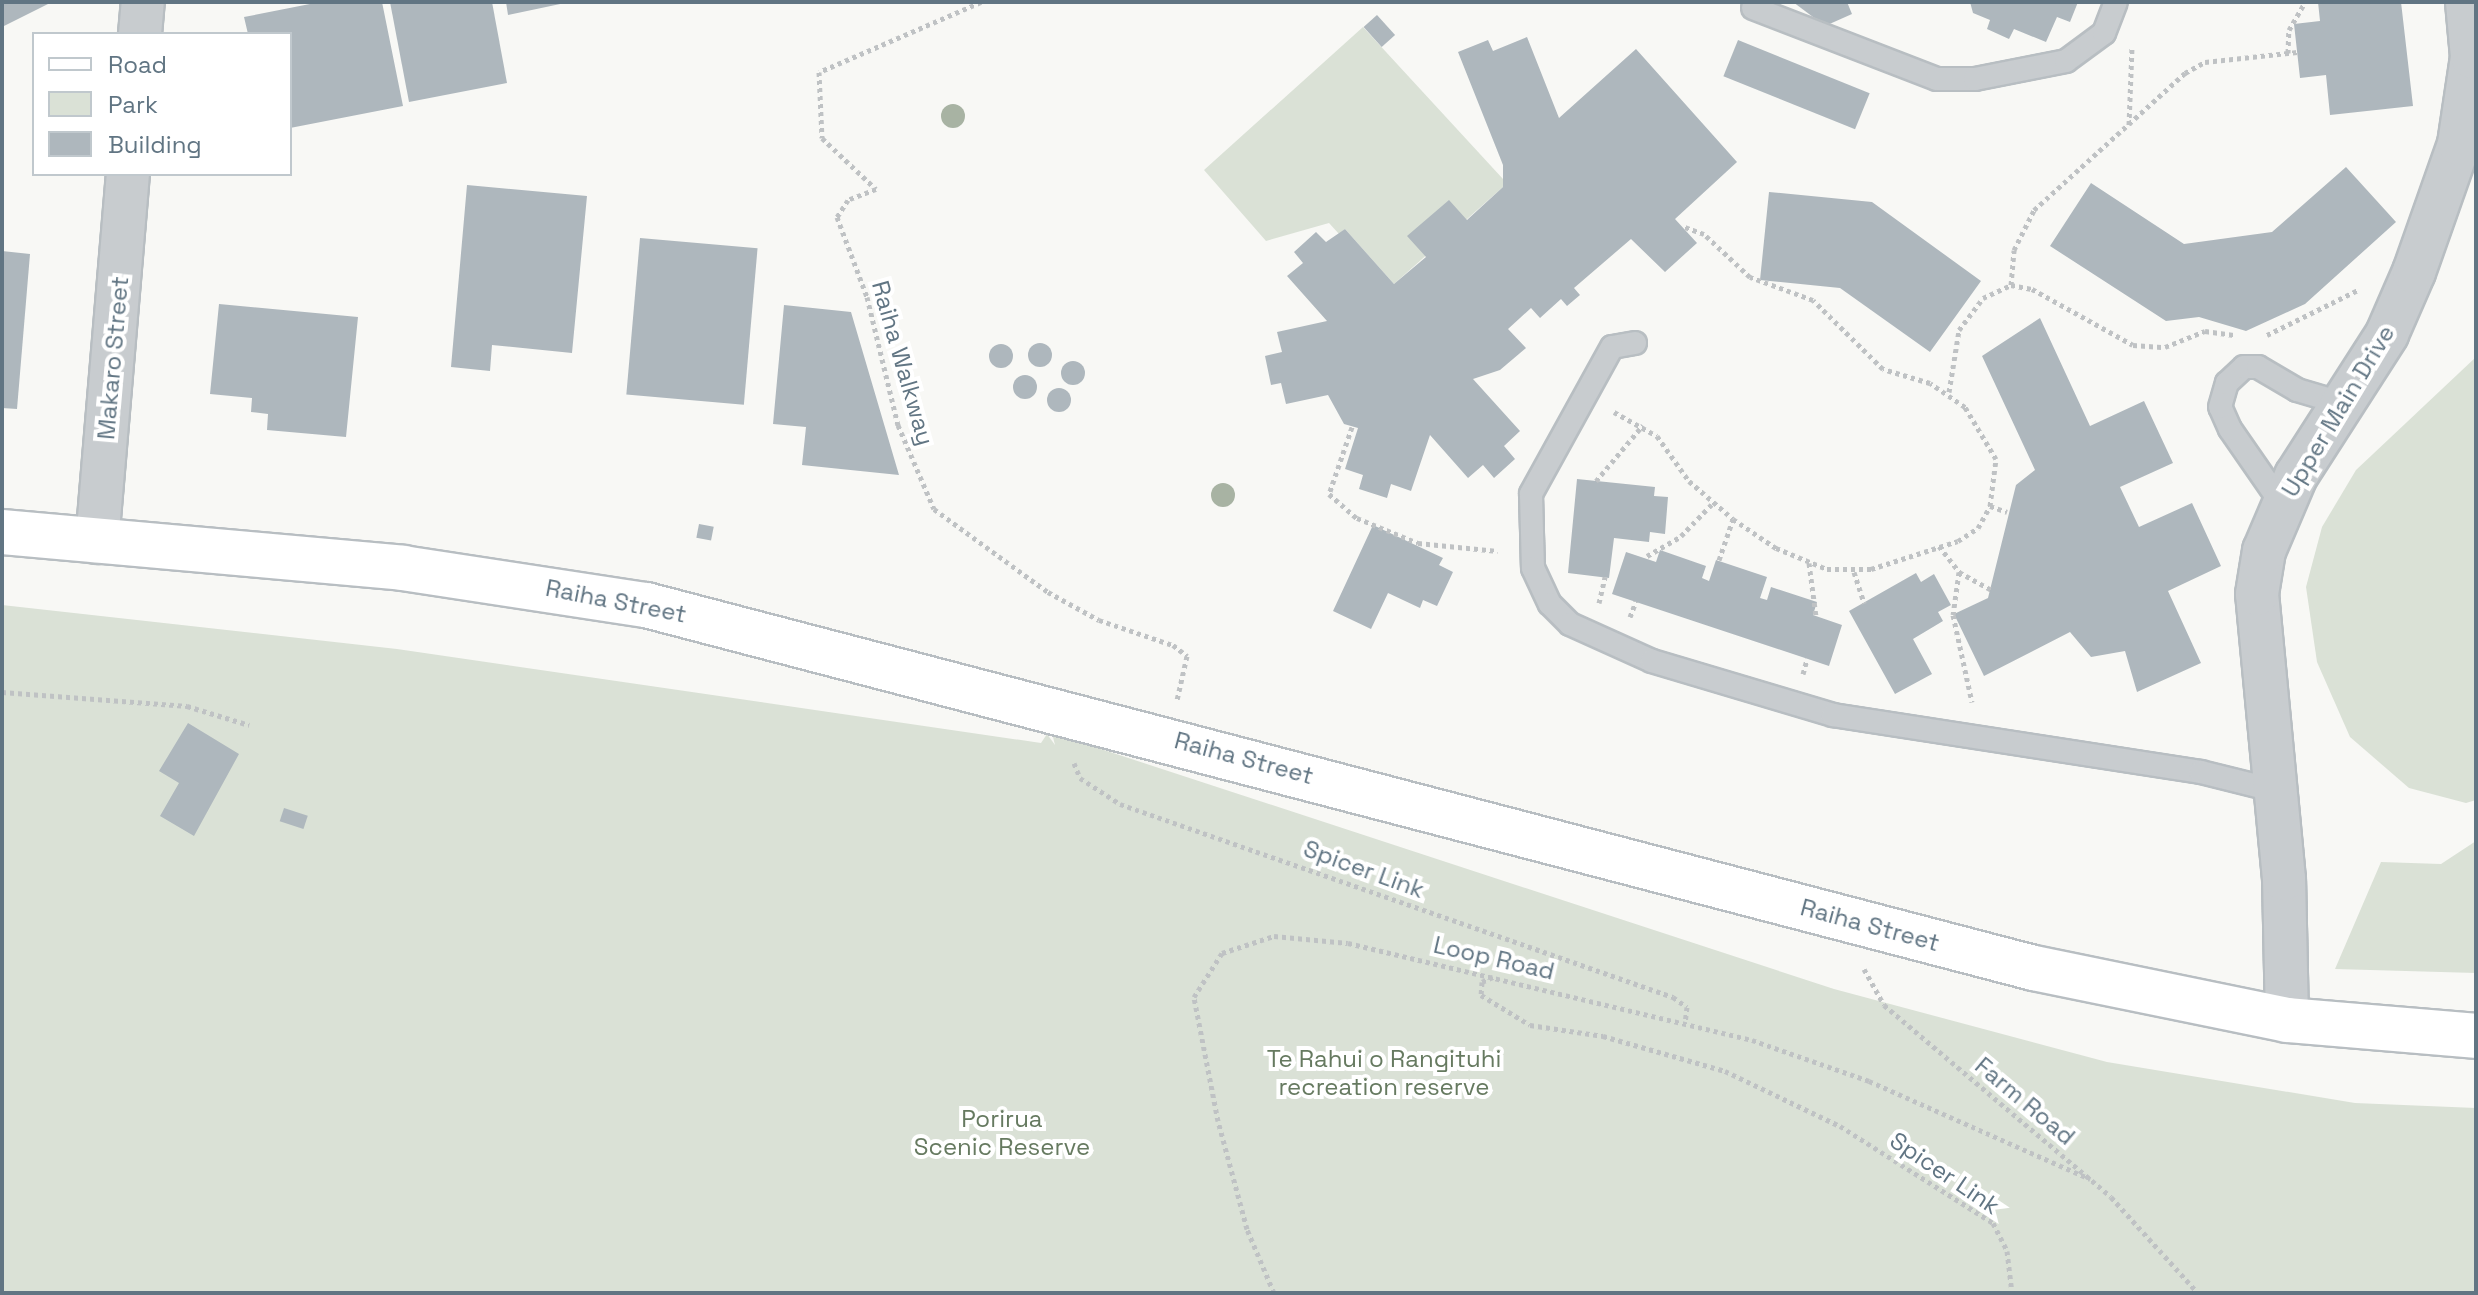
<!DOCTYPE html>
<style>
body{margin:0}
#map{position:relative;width:2478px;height:1295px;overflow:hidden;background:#f8f8f5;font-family:"Space Grotesk",sans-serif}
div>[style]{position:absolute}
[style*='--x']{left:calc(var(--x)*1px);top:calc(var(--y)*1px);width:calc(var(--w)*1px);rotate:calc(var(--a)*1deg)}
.green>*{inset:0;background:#dae1d6}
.building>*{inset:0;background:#aeb7bd;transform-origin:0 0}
.round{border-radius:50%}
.path>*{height:5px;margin-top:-2.5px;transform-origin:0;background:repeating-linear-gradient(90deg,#bfc2c4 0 4px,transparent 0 8px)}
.roads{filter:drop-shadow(2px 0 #b8bec2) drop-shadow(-2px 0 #b8bec2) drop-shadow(0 2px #b8bec2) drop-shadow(0 -2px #b8bec2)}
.lane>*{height:22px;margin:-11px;padding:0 11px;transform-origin:11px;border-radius:11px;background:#c8cccf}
.street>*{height:42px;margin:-21px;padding:0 21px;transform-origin:21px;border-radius:21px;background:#c8cccf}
.secondary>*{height:44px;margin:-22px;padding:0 22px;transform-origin:22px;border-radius:22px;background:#fff}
.trees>*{width:24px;height:24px;margin:-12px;border-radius:50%;background:#a8b3a3}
span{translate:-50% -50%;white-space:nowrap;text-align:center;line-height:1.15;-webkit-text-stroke:8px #fff;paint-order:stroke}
.street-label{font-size:24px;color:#617583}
.park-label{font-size:24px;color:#667a60}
.frame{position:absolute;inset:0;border:4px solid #617583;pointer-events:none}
.legend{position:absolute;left:32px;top:32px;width:260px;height:144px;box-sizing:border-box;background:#fff;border:2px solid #c0c8cd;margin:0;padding:10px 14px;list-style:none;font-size:24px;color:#617583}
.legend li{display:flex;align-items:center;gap:16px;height:40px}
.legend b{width:40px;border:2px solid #c0c8cd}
</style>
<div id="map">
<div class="green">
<div style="clip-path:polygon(1363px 27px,1503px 179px,1503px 187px,1394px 284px,1345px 229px,1339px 234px,1329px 223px,1266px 241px,1204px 170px)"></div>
<div style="clip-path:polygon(2476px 357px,2476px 800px,2466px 803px,2409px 788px,2350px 737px,2317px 662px,2306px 587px,2322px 527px,2356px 470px)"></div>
<div style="clip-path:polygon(2px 605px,397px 649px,1041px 743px,1047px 734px,1055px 745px,1052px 733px,1834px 989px,2107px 1062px,2355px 1103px,2476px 1108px,2476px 1293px,2px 1293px)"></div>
<div style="clip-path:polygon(2476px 841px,2476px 973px,2335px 969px,2381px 862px,2441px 864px)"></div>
</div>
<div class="building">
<div style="clip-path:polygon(2px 2px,52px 2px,2px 27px)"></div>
<div style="clip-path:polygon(320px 2px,382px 2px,403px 106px,290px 128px,290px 34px,248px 34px,244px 17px)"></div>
<div style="clip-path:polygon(390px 2px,492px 2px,507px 83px,409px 102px)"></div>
<div style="clip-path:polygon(506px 2px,565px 2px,565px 3px,508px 15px)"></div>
<div style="clip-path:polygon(1793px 2px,1847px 2px,1852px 14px,1825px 26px)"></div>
<div style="clip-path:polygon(1970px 2px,2078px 2px,2070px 22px,2057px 17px,2046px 42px,2014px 29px,2009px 39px,1987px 29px,1990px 20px,1973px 13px)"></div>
<div style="clip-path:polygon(2318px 2px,2401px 2px,2413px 106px,2330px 115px,2326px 75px,2300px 78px,2294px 24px,2320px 21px)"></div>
<div style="left:1377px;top:15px;width:27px;height:18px;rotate:48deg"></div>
<div style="clip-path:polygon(1527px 37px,1559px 118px,1636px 49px,1737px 162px,1675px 219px,1697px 243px,1665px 272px,1631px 239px,1574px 288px,1580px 295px,1567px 306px,1561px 299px,1540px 318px,1531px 308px,1508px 329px,1526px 348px,1500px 370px,1473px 379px,1520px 431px,1504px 446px,1515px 459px,1494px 478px,1483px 465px,1468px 478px,1430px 435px,1411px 491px,1391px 484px,1387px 498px,1359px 489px,1363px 475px,1345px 469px,1358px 428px,1344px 424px,1328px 395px,1286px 404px,1281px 383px,1271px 385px,1265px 356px,1282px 352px,1277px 332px,1327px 321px,1287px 276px,1303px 263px,1294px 252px,1316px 232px,1326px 242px,1345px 229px,1394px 284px,1426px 257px,1407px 236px,1449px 200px,1467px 220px,1503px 187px,1503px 165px,1458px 52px,1488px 40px,1493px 51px)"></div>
<div style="left:1738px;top:40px;width:142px;height:39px;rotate:22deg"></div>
<div style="clip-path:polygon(2346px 167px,2396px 222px,2305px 304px,2246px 331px,2199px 317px,2166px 321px,2050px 246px,2091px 183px,2184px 244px,2272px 232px)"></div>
<div style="clip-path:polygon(467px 185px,587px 196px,572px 353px,492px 345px,490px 371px,451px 367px)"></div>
<div style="clip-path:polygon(1769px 192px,1872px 202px,1981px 281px,1930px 352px,1840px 288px,1760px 280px)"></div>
<div style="left:640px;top:238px;width:118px;height:157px;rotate:5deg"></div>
<div style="clip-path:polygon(2px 251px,30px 254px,17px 409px,2px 408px)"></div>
<div style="clip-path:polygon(219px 304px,358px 317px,346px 437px,267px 430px,268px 414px,251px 412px,252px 398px,210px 394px)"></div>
<div style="clip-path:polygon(784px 305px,851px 312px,899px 475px,802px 465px,806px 427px,773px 424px)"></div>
<div style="clip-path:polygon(2040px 318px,2090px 426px,2144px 401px,2173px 463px,2120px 487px,2139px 527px,2192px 503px,2221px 566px,2168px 591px,2201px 663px,2137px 692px,2125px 651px,2091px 657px,2070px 632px,1984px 676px,1954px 614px,1988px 598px,2016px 485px,2035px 470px,1982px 356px)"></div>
<div class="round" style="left:1028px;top:343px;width:24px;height:24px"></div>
<div class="round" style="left:989px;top:344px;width:24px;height:24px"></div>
<div class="round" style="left:1061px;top:361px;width:24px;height:24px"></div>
<div class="round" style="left:1013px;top:375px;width:24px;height:24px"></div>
<div class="round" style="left:1047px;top:388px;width:24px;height:24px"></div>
<div style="clip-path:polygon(1577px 479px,1655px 487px,1654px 496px,1668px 497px,1665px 534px,1650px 532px,1649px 542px,1614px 538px,1609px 578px,1568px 573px)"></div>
<div style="left:699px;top:524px;width:15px;height:14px;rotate:11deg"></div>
<div style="clip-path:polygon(1373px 525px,1443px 558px,1439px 565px,1453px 572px,1437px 606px,1423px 600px,1420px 608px,1388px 593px,1371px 629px,1333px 611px)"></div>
<div style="clip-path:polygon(1660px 550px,1706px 566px,1702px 578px,1709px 581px,1716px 560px,1767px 577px,1760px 598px,1767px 600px,1771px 587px,1817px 602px,1813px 615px,1842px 625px,1829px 666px,1612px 594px,1626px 552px,1656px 562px)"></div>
<div style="clip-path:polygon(1916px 573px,1921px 582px,1934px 574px,1951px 605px,1938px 612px,1943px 621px,1913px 639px,1932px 674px,1895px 694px,1849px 611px)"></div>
<div style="clip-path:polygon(188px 723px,239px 754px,194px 836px,160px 816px,179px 783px,159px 771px)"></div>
<div style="left:284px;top:808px;width:25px;height:14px;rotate:18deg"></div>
</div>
<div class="path">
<div style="--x:981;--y:2;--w:176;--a:156.6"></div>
<div style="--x:819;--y:72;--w:66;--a:87.4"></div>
<div style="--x:822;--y:138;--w:74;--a:43.4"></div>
<div style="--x:876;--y:189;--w:30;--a:159"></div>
<div style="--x:848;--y:200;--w:20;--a:123"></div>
<div style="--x:837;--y:217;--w:85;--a:69.4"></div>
<div style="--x:867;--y:297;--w:132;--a:76.4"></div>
<div style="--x:898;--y:425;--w:91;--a:66.8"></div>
<div style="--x:934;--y:509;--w:141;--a:36.1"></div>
<div style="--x:1048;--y:592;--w:58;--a:28.8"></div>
<div style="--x:1099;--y:620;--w:78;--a:18.7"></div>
<div style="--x:1173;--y:645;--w:18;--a:38"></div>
<div style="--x:1187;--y:656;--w:45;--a:102.8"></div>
<div style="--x:2288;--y:53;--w:23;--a:-88"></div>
<div style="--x:2289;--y:30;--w:32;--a:-60"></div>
<div style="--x:2129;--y:125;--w:77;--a:-87.8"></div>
<div style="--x:2011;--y:285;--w:35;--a:-85"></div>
<div style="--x:2014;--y:250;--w:45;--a:-63.4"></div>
<div style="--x:2034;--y:210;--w:204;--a:-42.2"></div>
<div style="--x:2185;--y:73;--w:23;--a:-29"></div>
<div style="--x:2205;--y:62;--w:93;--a:-6.2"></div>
<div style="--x:2267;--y:335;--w:102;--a:-26.3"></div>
<div style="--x:1949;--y:392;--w:63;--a:-80.8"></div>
<div style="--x:1959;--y:330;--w:40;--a:-53"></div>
<div style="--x:1983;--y:298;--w:31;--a:-25"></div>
<div style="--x:2011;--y:285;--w:21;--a:11"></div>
<div style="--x:2032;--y:289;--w:115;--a:29"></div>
<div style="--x:2133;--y:345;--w:32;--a:4"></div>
<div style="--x:2165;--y:347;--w:43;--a:-21.8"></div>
<div style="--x:2205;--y:331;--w:29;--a:8"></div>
<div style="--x:1614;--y:412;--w:49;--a:29.2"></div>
<div style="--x:1657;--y:436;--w:55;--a:54.6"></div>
<div style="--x:1689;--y:481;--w:58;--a:40.8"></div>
<div style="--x:1733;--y:519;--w:52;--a:34"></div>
<div style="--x:1776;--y:548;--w:55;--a:22.4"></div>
<div style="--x:1827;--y:569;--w:44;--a:0"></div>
<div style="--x:1871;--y:569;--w:91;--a:-17.8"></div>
<div style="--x:1958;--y:541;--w:24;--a:-33"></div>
<div style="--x:1978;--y:528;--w:25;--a:-61"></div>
<div style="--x:1990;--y:506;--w:47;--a:-82.7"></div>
<div style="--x:1996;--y:459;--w:61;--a:-120.8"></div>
<div style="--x:1965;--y:407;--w:42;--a:-145.6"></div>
<div style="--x:1930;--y:383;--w:49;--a:-163.4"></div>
<div style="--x:1883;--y:369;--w:98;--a:-135.4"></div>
<div style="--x:1813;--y:300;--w:67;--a:-159.9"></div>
<div style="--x:1750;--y:277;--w:63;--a:-136.9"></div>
<div style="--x:1704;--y:234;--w:23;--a:-160"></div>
<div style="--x:1352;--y:427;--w:71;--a:108.9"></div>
<div style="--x:1329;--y:494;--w:37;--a:41"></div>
<div style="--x:1357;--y:518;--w:66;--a:22.3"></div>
<div style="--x:1418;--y:543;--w:80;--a:5.7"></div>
<div style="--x:1596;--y:481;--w:73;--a:-50"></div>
<div style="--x:1990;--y:506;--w:18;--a:19"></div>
<div style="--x:1939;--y:546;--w:33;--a:52"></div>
<div style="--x:1959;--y:572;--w:37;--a:29"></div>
<div style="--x:1647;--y:556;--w:39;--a:-30"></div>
<div style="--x:1681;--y:536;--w:46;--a:-45.9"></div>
<div style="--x:1719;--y:560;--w:43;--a:-71.1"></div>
<div style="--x:1809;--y:563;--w:53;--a:82.5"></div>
<div style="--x:1854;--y:572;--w:33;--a:72"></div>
<div style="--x:1959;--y:572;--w:43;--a:97.9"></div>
<div style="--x:1953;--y:615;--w:89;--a:77.7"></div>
<div style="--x:1599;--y:603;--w:27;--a:-77"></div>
<div style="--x:1630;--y:617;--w:17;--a:-69"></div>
<div style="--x:1803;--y:674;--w:16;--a:-75"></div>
<div style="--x:2;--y:692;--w:186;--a:4.3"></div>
<div style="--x:187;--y:706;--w:65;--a:17"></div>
<div style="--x:1074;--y:763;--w:16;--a:68"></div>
<div style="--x:1080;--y:778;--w:48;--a:33"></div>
<div style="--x:1120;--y:804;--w:586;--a:19.24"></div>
<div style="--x:1673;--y:997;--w:17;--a:36"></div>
<div style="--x:1687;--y:1007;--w:16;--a:97"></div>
<div style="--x:1864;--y:969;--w:41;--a:60.9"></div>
<div style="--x:1884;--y:1005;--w:297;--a:40.2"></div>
<div style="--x:2111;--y:1197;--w:130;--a:47.8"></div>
<div style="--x:1493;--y:977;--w:12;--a:156"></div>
<div style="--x:1482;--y:982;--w:13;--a:94"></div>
<div style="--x:1481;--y:995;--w:57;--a:31.5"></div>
<div style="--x:1530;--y:1025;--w:74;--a:8.6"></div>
<div style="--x:1603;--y:1036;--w:127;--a:16"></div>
<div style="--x:1725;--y:1071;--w:127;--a:25.6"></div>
<div style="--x:1840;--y:1126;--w:181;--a:32.4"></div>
<div style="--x:1993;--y:1223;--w:31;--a:63"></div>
<div style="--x:2007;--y:1251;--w:42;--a:83.2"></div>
<div style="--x:1274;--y:1293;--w:69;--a:-112.9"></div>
<div style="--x:1247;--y:1229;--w:112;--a:-105"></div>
<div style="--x:1218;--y:1121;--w:126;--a:-101"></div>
<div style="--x:1194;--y:997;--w:52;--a:-57.5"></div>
<div style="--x:1222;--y:953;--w:55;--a:-18.1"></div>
<div style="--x:1274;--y:936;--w:74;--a:5.4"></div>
<div style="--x:1348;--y:943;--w:415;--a:13.5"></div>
<div style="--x:1752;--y:1040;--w:124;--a:19.3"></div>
<div style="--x:1869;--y:1081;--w:242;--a:23.9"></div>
</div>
<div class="roads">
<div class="lane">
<div style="--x:1753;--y:8;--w:197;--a:21.1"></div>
<div style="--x:1937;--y:79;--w:38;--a:0"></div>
<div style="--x:1975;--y:79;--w:93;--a:-11.2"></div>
<div style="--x:2066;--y:61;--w:47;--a:-36.4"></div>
<div style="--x:2104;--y:33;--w:33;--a:-69"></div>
<div style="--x:1635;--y:343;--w:23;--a:170"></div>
<div style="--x:1612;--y:347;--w:168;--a:118.9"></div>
<div style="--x:1531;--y:494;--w:74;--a:88.5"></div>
<div style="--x:1533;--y:568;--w:40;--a:65"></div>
<div style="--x:1550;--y:604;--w:28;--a:45"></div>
<div style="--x:1570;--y:624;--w:90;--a:24.3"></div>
<div style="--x:1652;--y:661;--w:189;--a:16.6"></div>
<div style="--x:1833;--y:715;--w:372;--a:8.8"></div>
<div style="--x:2201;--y:772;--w:78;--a:14"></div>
<div style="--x:2282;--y:504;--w:91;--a:-124.7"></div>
<div style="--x:2230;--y:429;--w:24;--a:-114"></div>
<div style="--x:2220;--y:407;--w:25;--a:-74"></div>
<div style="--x:2227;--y:383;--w:23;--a:-43"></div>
<div style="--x:2244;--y:367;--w:14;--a:0"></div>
<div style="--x:2258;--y:367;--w:45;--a:30.5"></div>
<div style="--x:2297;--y:390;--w:46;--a:16.5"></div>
</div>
<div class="street">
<div style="--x:140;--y:34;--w:32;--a:-85"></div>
<div style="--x:97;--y:542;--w:369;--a:-85.2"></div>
<div style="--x:2287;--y:1020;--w:141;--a:-91.2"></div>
<div style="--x:2284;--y:879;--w:286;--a:-95.4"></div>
<div style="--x:2257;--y:594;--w:44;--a:-80.8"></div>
<div style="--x:2264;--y:551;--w:82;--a:-66.9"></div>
<div style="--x:2296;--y:476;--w:169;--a:-57.3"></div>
<div style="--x:2387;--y:334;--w:68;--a:-66.5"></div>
<div style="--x:2414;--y:272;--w:136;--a:-70.6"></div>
<div style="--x:2459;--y:144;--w:88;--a:-81.5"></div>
<div style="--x:2472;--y:57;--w:55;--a:-95.2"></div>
</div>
<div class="secondary">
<div style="--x:2;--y:532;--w:403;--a:5.1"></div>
<div style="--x:403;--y:568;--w:246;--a:8.7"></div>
<div style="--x:646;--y:605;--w:1435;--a:14.66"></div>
<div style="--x:2034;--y:968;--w:258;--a:11.6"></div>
<div style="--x:2287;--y:1020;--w:190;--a:4.8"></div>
</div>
</div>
<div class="trees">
<div style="left:953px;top:116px"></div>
<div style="left:1223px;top:495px"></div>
</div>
<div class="street-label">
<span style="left:113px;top:358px;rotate:-85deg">Makaro Street</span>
<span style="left:903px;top:363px;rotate:74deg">Raiha Walkway</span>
<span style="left:2338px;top:411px;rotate:-59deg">Upper Main Drive</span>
<span style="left:616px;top:601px;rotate:11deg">Raiha Street</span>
<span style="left:1244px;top:758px;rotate:15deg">Raiha Street</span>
<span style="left:1364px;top:869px;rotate:20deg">Spicer Link</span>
<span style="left:1870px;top:925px;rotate:15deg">Raiha Street</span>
<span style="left:1494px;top:958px;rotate:13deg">Loop Road</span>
<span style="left:2025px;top:1101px;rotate:40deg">Farm Road</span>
<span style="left:1945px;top:1173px;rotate:34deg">Spicer Link</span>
</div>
<div class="park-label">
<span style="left:1384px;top:1073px">Te Rahui o Rangituhi<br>recreation reserve</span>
<span style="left:1002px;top:1133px">Porirua<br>Scenic Reserve</span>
</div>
<div class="frame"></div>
<ul class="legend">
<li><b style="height:10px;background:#fff"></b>Road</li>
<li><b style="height:22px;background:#dae1d6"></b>Park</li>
<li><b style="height:22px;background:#aeb7bd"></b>Building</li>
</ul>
</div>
